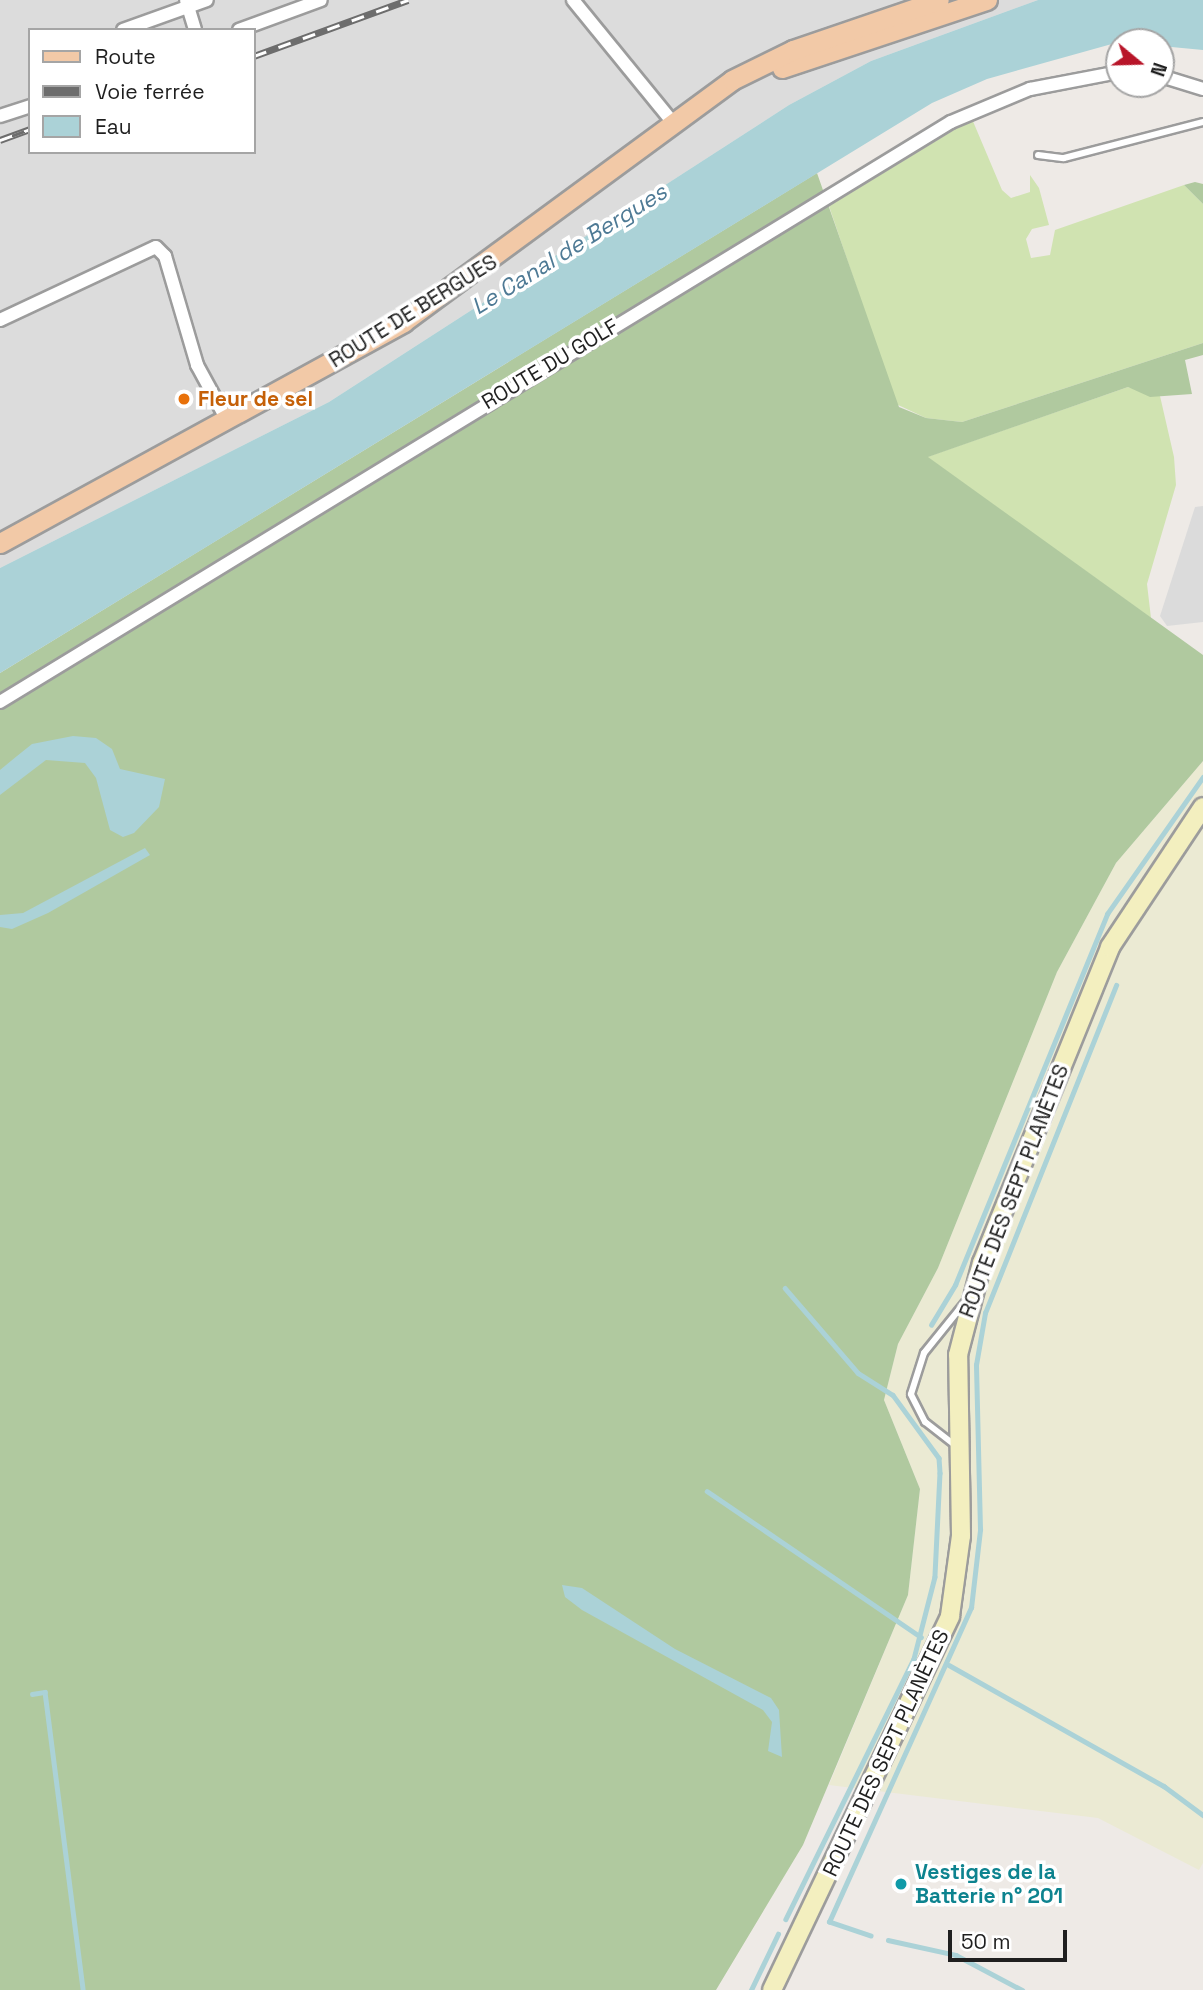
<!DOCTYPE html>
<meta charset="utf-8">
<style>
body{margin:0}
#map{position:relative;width:1203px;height:1990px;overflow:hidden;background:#eeeae6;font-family:"Space Grotesk",sans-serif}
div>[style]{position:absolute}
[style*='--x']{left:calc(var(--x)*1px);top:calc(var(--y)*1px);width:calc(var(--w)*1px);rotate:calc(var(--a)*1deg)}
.residential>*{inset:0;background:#dcdcdc}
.farmland>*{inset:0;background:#ebead3}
.grass>*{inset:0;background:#d0e3b1}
.forest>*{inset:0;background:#b0c99f}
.parking>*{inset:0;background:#dbdbdb}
.water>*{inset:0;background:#abd2d7}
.stream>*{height:4.5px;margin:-2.25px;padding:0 2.25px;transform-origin:2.25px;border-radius:2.25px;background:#abd2d7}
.roads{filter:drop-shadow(2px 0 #9c9c9c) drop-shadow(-2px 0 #9c9c9c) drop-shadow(0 2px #9c9c9c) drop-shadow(0 -2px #9c9c9c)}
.lane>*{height:6px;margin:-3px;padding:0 3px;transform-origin:3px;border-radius:3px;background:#fff}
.street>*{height:12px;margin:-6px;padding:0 6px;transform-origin:6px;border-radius:6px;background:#fff}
.secondary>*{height:18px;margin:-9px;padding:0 9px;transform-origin:9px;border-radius:9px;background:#f3efbf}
.primary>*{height:19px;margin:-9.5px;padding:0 9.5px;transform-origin:9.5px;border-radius:9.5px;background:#f2c9a7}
.rail>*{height:7px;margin-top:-3.5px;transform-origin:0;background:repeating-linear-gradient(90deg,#fff 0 13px,#6d6d6d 0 26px);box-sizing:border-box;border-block:2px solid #6d6d6d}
.dots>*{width:19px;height:19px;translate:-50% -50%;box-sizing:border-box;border:4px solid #fff;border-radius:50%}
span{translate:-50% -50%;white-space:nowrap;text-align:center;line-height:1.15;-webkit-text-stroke:7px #fff;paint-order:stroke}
.street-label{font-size:21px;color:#1f1f1f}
.food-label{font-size:21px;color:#c56008;font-weight:700}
.left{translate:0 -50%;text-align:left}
.culture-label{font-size:21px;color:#0d838f;font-weight:700}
.water-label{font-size:23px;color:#4e7a95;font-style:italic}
.legend{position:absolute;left:28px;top:28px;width:228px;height:126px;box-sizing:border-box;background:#fff;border:2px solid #a5a5a5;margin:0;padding:9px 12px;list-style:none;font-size:21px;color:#1f1f1f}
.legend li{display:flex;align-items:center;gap:14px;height:35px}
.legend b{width:35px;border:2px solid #a5a5a5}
.north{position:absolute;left:1105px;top:28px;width:70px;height:70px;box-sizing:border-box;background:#fff;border:2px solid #a5a5a5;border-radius:50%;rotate:109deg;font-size:19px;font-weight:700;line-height:28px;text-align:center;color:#1f1f1f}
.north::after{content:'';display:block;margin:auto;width:24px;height:32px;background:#b81529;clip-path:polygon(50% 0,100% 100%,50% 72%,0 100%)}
.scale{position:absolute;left:948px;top:1930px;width:119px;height:32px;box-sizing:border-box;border:4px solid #1f1f1f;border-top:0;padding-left:9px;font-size:21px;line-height:24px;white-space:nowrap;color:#1f1f1f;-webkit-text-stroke:5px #fff;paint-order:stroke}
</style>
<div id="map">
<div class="residential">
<div style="clip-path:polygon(evenodd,0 0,1038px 0,871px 61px,789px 105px,329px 402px,0 568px,0 0,30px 30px,254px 30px,254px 152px,30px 152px,30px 30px)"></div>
</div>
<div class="farmland">
<div style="clip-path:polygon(1203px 761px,1203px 1863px,1199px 1870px,1098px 1818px,829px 1785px,908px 1595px,920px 1489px,884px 1400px,898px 1344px,938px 1268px,1057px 972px,1116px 863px)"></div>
</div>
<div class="grass">
<div style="clip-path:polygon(972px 119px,1002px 190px,1011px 198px,1030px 192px,1030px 175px,1039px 188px,1049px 225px,1032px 229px,1026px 239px,1031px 258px,1050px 255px,1055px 230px,1184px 185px,1203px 204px,1203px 343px,962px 422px,926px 418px,896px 404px,829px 206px)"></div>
<div style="clip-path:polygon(1128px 387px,1160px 396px,1174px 457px,1176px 485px,1147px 584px,1151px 618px,927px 457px)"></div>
</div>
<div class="forest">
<div style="clip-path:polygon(817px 173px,899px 407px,926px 418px,962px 422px,1203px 343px,1203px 355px,1185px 360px,1192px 394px,1150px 397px,1128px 387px,928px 457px,1203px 655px,1203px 761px,1116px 863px,1057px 972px,938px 1268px,898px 1344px,884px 1400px,920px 1489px,908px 1595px,803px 1845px,716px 1990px,0 1990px,0 673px)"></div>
<div style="clip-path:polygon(1195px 182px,1203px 184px,1203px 204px,1184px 185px)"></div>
</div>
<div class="parking">
<div style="clip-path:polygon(1203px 506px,1203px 622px,1167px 626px,1160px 616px,1195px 507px)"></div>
</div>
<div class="water">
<div style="clip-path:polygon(1038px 0,1203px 0,1203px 50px,1119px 42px,987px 79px,932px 103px,0 673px,0 568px,329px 402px,789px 105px,871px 61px)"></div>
<div style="clip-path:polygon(73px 736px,96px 738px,112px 749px,120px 769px,165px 779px,159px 807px,134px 833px,123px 837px,110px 830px,96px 778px,85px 763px,46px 760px,0 795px,0 770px,17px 756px,32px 744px)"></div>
<div style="clip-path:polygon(145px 848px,150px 855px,48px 913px,12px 929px,0 927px,0 915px,23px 913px)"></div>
<div style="clip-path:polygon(562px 1585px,582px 1588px,675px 1649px,771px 1698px,779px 1710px,782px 1757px,768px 1751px,772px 1722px,763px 1710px,582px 1610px,565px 1597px)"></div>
</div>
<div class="stream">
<div style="--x:785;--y:1288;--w:112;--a:49.3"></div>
<div style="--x:858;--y:1373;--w:41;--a:32.2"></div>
<div style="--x:893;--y:1395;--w:78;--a:53.9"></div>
<div style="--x:939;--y:1458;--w:15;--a:86"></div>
<div style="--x:940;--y:1473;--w:104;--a:92.8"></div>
<div style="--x:935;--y:1577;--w:85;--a:104.4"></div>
<div style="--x:914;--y:1659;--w:290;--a:116.2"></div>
<div style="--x:931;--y:1325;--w:47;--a:-59"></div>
<div style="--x:955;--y:1285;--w:401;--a:-67.7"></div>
<div style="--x:1107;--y:914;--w:167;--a:-55"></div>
<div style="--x:707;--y:1491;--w:259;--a:34.3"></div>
<div style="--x:949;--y:1665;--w:247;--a:29.4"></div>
<div style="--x:1164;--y:1786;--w:49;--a:36.6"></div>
<div style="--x:32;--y:1694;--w:13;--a:-9"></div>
<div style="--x:45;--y:1692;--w:300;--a:82.7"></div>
<div style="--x:871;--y:1936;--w:44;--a:-161.6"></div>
<div style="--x:829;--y:1922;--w:345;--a:-65.7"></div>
<div style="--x:971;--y:1608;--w:79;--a:-83.4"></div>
<div style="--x:980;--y:1530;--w:165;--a:-91.4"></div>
<div style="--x:976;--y:1365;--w:53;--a:-80.2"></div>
<div style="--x:985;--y:1313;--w:353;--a:-68.2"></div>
<div style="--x:888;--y:1940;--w:70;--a:12.4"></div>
<div style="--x:956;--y:1955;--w:75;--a:27.9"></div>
<div style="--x:751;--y:1990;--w:62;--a:-64.3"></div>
</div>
<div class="roads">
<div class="lane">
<div style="--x:1038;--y:155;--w:26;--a:7"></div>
<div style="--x:1064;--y:158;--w:144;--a:-14.5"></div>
<div style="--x:956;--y:1446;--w:39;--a:-142"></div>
<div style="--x:925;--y:1422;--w:31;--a:-117"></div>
<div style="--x:911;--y:1394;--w:43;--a:-72.4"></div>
<div style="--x:924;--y:1353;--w:67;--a:-51.1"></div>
</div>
<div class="street">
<div style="--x:186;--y:0;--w:31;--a:73"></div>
<div style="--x:573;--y:0;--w:160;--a:50.8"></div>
<div style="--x:123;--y:30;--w:89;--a:-19.7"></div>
<div style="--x:239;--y:30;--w:87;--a:-20.1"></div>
<div style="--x:1161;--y:76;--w:44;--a:17.2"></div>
<div style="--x:0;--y:116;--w:32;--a:-18"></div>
<div style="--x:0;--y:320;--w:172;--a:-25.1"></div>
<div style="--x:156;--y:247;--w:13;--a:45"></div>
<div style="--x:165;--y:256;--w:114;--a:73.6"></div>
<div style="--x:197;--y:365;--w:63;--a:61.4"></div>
<div style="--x:0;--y:702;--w:1114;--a:-31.38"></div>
<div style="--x:951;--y:122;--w:86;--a:-22.7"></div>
<div style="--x:1030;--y:89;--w:91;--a:-10.8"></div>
</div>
<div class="secondary">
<div style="--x:772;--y:1990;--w:414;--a:-64.5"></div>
<div style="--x:950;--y:1616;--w:81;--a:-82.2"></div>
<div style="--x:961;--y:1536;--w:181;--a:-90.9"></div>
<div style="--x:958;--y:1355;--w:95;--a:-75.4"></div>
<div style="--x:982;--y:1263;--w:341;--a:-67.9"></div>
<div style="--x:1110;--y:947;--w:168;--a:-56.4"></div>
</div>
<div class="primary">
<div style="--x:782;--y:68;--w:216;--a:-18.4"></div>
<div style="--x:0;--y:543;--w:460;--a:-28.7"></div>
<div style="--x:403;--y:322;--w:408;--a:-36.3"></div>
<div style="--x:732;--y:80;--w:68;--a:-26.2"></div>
<div style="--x:793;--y:50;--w:154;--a:-18.9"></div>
</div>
</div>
<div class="rail">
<div style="--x:254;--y:56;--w:164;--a:-20"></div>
<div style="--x:0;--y:140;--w:32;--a:-20"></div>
</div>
<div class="dots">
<div style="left:184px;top:399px;background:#e8710a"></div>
<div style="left:901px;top:1884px;background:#0f9aa8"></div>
</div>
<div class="street-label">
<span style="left:413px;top:311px;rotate:-32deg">ROUTE DE BERGUES</span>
<span style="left:550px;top:364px;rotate:-31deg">ROUTE DU GOLF</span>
<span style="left:1014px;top:1191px;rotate:-69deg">ROUTE DES SEPT PLANÈTES</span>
<span style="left:886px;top:1753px;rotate:-65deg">ROUTE DES SEPT PLANÈTES</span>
</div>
<div class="food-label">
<span class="left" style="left:198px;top:399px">Fleur de sel</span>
</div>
<div class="culture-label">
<span class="left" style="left:915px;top:1884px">Vestiges de la<br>Batterie n° 201</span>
</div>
<div class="water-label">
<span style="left:569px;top:249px;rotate:-32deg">Le Canal de Bergues</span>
</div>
<ul class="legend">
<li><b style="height:9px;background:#f2c9a7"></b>Route</li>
<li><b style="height:9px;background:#6d6d6d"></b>Voie ferrée</li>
<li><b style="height:19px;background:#abd2d7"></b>Eau</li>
</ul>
<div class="north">N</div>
<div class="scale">50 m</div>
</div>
